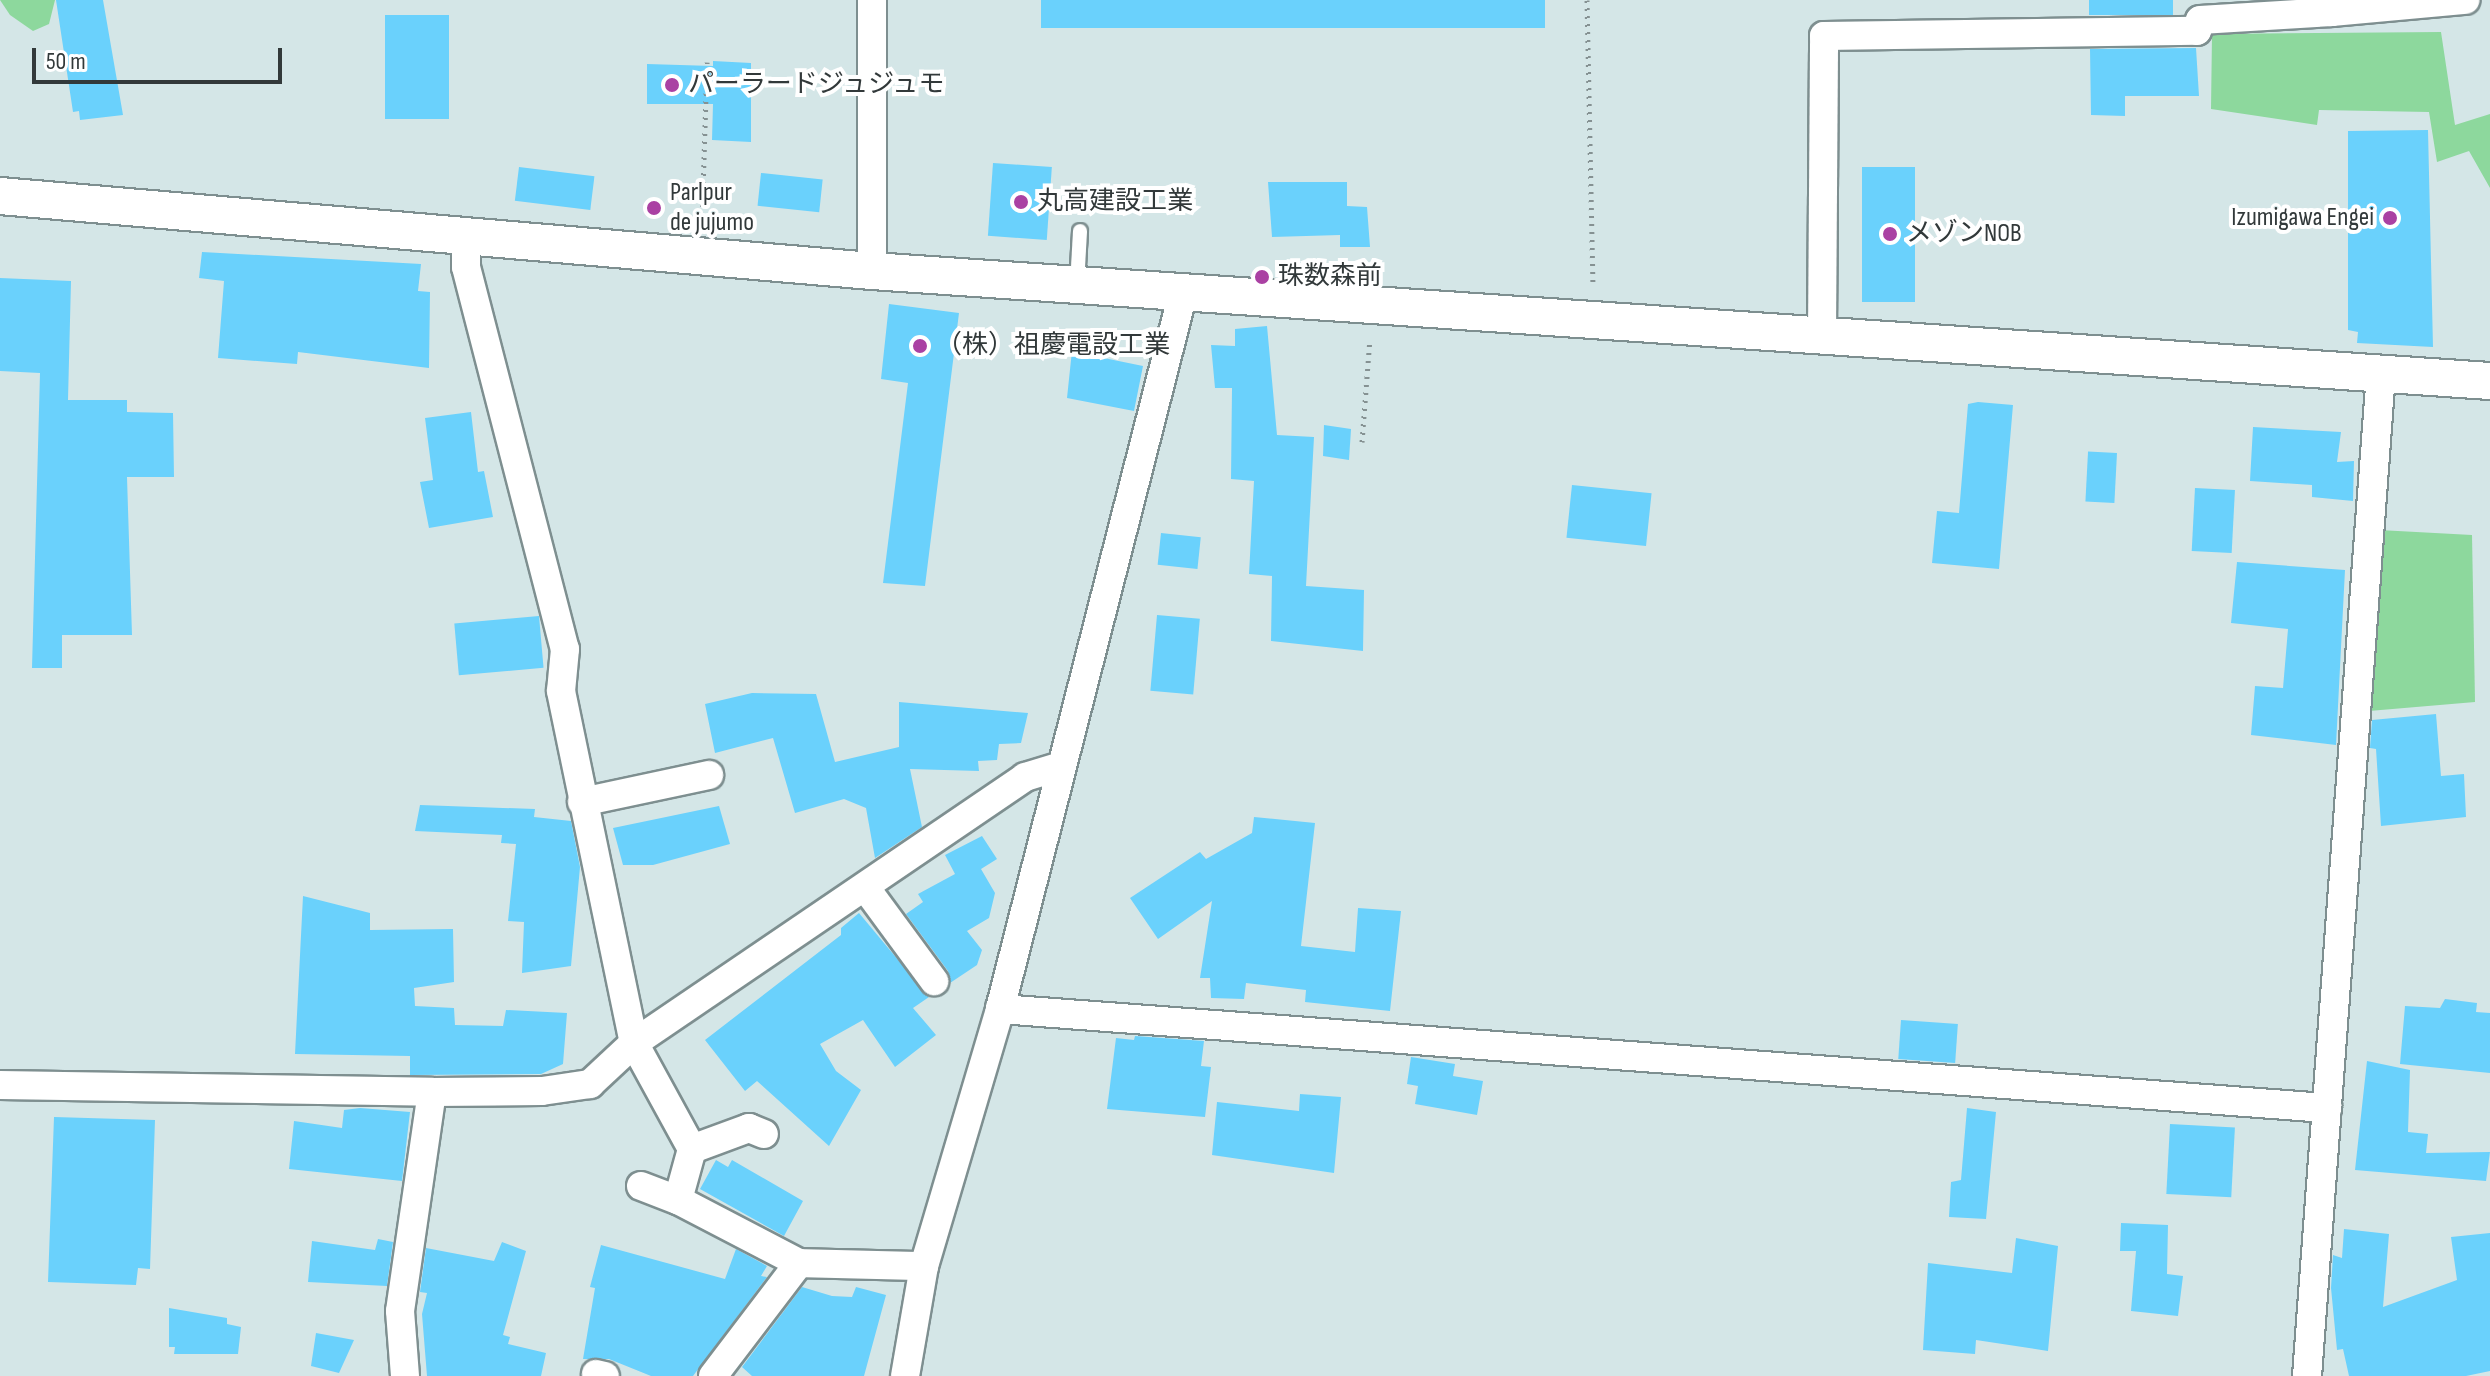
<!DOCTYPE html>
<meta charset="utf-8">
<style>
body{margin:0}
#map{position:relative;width:2490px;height:1376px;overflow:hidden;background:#d4e6e7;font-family:"Sofia Sans Condensed","Noto Sans JP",sans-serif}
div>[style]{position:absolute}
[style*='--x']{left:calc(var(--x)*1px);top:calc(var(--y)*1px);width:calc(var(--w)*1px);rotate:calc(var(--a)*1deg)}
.green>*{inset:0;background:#8dd89d}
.building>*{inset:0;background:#6ad1fc;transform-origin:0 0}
.path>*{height:5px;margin-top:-2.5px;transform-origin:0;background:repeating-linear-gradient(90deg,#859192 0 2px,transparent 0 8px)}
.roads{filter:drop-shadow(2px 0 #7e8f90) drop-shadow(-2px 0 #7e8f90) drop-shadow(0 2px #7e8f90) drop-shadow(0 -2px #7e8f90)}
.service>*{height:14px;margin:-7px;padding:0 7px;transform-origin:7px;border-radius:7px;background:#fff}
.minor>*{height:28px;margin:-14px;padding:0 14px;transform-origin:14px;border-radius:14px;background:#fff}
.tertiary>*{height:36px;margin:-18px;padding:0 18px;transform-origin:18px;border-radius:18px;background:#fff}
.dots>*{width:22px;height:22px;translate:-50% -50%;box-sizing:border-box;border:4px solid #fff;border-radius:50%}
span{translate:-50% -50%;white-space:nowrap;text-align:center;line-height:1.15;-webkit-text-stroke:8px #fff;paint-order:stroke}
.poi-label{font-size:26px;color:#32393a}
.left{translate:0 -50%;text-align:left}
.right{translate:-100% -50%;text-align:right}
.scale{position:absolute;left:32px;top:48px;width:250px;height:36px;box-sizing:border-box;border:4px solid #32393a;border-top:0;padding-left:10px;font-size:24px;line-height:28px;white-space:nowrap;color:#32393a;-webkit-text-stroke:6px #fff;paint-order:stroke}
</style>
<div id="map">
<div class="green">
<div style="clip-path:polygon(0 0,55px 0,49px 24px,33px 31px,10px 15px)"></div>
<div style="clip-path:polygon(2441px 32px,2455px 125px,2490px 114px,2490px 188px,2469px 151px,2437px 162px,2429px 112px,2319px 110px,2317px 125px,2211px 109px,2212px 34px)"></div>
<div style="clip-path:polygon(2379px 530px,2472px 535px,2475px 702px,2369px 711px)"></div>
</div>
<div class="building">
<div style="clip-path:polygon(56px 0,103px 0,123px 115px,80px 120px,79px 111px,73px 112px)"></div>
<div style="left:1041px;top:0;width:504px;height:28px"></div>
<div style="left:2089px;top:0;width:84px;height:15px"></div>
<div style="left:385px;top:15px;width:64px;height:104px"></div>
<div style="clip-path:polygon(2196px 48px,2199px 96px,2125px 96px,2125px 116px,2091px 115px,2090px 49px)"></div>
<div style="clip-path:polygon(713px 61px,751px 63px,751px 142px,712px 140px,713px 104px,647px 104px,647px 64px,713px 66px)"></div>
<div style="clip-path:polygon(2428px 130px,2433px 347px,2357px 343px,2358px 332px,2348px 330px,2348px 131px)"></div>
<div style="left:993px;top:163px;width:59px;height:73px;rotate:4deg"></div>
<div style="left:519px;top:167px;width:76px;height:34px;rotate:7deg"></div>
<div style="left:1862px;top:167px;width:53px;height:135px"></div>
<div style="left:761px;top:173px;width:62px;height:33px;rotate:6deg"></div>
<div style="clip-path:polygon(1268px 182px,1347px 182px,1347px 206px,1367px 207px,1370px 247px,1340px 247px,1340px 235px,1272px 237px)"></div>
<div style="clip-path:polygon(202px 252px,421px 264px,418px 291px,430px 292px,429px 368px,298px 352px,297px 364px,218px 358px,224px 281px,199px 278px)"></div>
<div style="clip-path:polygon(0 278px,71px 281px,68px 400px,127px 400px,127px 412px,173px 413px,174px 477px,127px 477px,132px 635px,62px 635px,62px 668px,32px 668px,40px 373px,0 371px)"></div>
<div style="clip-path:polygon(889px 304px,959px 313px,925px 586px,883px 583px,908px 383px,881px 379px)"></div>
<div style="clip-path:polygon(1267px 326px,1277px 435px,1314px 437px,1306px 586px,1364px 590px,1363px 651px,1271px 641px,1272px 576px,1249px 574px,1254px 481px,1231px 479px,1232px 388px,1215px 388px,1211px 345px,1235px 346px,1235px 329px)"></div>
<div style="clip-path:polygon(1073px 341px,1098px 343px,1099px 357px,1143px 366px,1134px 411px,1067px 398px)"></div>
<div style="clip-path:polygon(1978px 402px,2013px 405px,1999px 569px,1932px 563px,1937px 511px,1959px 513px,1968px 404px)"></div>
<div style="clip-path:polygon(471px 412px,478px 472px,484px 471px,493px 517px,429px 528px,420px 482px,433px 480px,425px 418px)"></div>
<div style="clip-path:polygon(1324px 425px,1351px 429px,1349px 460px,1323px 456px)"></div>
<div style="clip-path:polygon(2253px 427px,2341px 432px,2337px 462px,2354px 461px,2353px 501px,2312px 497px,2312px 485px,2250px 481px)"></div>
<div style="left:2117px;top:453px;width:50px;height:29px;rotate:93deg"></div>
<div style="left:1572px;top:485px;width:80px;height:53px;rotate:6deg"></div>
<div style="left:2195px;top:488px;width:40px;height:63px;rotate:3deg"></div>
<div style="left:1161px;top:533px;width:40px;height:32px;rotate:6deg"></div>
<div style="clip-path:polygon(2237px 562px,2345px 570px,2336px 745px,2251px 735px,2255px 686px,2283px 688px,2288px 629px,2231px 623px)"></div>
<div style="left:1157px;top:615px;width:43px;height:76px;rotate:5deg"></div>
<div style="left:539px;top:616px;width:52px;height:85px;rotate:85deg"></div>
<div style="clip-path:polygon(752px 693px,816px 694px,835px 762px,899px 747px,899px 702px,1028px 713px,1021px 743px,999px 744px,997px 760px,978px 761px,979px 771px,910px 769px,922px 827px,875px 858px,866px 808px,844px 799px,795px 813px,773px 738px,715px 753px,705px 704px)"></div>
<div style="clip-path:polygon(2436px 714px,2441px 776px,2464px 774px,2466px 817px,2381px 826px,2376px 749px,2370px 748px,2372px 720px)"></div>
<div style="clip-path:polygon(420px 805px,535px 809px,534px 817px,571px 821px,580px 867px,571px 966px,522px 973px,524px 922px,508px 921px,516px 844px,501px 843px,502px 835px,415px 831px)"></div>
<div style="clip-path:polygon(719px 806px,730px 844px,653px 865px,623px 865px,613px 828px)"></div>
<div style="clip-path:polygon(1254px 817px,1315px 823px,1301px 946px,1355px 952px,1358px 908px,1401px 911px,1390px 1011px,1305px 1002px,1306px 990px,1246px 983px,1244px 999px,1211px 998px,1210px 978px,1200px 978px,1212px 901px,1158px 939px,1130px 898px,1200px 852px,1206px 859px,1252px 833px)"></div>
<div style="clip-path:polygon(982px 836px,997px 859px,981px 869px,995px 893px,989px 918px,967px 931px,982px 950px,977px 965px,950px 983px,948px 971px,906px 914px,923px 902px,918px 894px,955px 874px,945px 855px)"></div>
<div style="clip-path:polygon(303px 896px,370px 913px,370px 930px,453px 929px,454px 982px,414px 988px,415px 1006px,454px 1008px,455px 1025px,503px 1026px,506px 1010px,567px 1013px,563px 1064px,541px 1074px,410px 1075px,410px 1056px,295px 1054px)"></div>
<div style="clip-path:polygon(859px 913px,929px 997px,913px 1008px,936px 1035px,895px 1067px,863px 1020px,820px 1044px,836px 1071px,861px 1090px,829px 1146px,757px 1081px,745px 1091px,705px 1040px,841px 935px,841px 928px)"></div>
<div style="clip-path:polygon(2445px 999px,2477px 1003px,2476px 1012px,2490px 1013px,2490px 1073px,2400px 1064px,2405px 1006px,2440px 1008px)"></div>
<div style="left:1901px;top:1020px;width:57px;height:39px;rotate:4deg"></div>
<div style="clip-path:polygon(1135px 1036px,1204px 1041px,1201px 1066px,1211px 1067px,1205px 1117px,1107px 1109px,1116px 1038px,1134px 1040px)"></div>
<div style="clip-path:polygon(1411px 1057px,1455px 1064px,1453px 1076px,1483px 1081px,1477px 1115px,1415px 1104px,1418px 1086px,1407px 1084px)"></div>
<div style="clip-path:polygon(2367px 1061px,2410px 1070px,2408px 1132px,2428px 1134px,2426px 1153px,2490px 1152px,2486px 1181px,2355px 1170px)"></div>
<div style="clip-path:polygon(1300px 1094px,1341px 1097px,1334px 1173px,1212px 1155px,1217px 1102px,1299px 1111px)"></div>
<div style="clip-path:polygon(360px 1108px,410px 1112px,402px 1181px,289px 1169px,294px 1121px,342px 1128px,344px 1110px)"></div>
<div style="clip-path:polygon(1967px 1108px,1996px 1112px,1986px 1219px,1949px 1217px,1951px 1182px,1961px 1180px)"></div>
<div style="clip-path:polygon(54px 1117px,155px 1120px,150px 1269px,138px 1268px,136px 1285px,48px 1282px)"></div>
<div style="left:2170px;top:1124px;width:65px;height:70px;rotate:3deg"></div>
<div style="clip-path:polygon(716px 1160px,728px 1167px,732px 1160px,803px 1201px,784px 1236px,700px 1189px)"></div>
<div style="clip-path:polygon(2121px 1223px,2168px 1225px,2167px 1274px,2183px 1276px,2178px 1316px,2131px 1311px,2136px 1251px,2120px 1251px)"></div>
<div style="clip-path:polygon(2344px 1229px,2389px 1234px,2383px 1307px,2457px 1280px,2451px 1237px,2490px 1233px,2490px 1371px,2466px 1376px,2349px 1376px,2343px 1349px,2337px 1350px,2331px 1288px,2333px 1255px,2342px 1258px)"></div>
<div style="clip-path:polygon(2016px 1238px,2058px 1246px,2048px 1351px,1976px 1340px,1975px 1354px,1923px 1350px,1928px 1263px,2012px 1273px)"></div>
<div style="clip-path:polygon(378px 1239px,393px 1242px,387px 1286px,308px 1282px,312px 1241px,375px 1250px)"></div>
<div style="clip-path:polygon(502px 1242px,526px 1251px,503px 1335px,510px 1337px,508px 1344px,546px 1353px,541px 1376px,427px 1376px,422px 1314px,427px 1293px,420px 1292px,426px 1248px,494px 1261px)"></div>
<div style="clip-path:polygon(601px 1245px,725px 1279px,736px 1249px,767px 1266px,761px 1276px,767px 1277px,693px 1376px,651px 1376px,609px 1359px,583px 1359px,595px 1288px,590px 1287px)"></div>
<div style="clip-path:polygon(802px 1287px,832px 1296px,852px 1297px,856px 1287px,886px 1295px,864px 1376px,752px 1376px,742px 1367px)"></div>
<div style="clip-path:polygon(169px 1308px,227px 1318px,227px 1324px,241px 1327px,238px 1354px,174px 1354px,175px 1347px,169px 1347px)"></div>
<div style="clip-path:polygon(316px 1333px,354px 1340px,339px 1373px,311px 1366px)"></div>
</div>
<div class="path">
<div style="--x:1587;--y:0;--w:287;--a:88.8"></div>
<div style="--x:702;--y:223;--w:161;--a:-88.2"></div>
<div style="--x:1362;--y:442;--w:103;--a:-85.6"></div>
</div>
<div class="roads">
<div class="service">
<div style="--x:1077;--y:285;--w:54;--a:-86.8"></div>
</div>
<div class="minor">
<div style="--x:2332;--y:12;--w:134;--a:-5.2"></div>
<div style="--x:466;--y:238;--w:29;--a:90"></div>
<div style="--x:466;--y:267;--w:395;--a:75.5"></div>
<div style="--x:565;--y:649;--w:42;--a:95.4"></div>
<div style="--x:561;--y:691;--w:359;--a:78.3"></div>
<div style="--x:634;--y:1043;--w:121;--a:61.3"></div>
<div style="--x:692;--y:1149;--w:53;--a:105.4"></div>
<div style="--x:678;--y:1200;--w:136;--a:27.5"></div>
<div style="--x:872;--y:271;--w:271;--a:-90"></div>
<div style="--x:1822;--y:335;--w:299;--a:-89.6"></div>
<div style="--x:1824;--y:36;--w:373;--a:-0.8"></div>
<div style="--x:2197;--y:31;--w:11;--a:-75"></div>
<div style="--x:2200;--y:20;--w:132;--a:-3.5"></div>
<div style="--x:2332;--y:12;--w:12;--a:-95"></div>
<div style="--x:582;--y:802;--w:130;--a:-12"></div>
<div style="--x:865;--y:887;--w:117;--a:53.7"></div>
<div style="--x:1000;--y:1009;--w:1331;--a:4.27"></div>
<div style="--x:0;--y:1085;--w:432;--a:0.9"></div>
<div style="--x:432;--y:1092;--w:110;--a:-0.5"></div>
<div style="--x:542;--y:1091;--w:49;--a:-8.3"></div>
<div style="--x:590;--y:1084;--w:60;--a:-43"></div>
<div style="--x:634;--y:1043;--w:473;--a:-34.2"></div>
<div style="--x:1025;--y:777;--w:38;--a:-17"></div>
<div style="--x:692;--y:1149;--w:61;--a:-20.2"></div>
<div style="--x:749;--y:1128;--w:16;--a:22"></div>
<div style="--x:641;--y:1186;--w:40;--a:21"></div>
<div style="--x:596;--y:1374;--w:9;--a:13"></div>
<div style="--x:405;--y:1376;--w:65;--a:-94.4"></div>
<div style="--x:400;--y:1311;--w:221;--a:-81.7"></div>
<div style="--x:713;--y:1376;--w:142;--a:-52.7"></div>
<div style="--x:799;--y:1263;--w:125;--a:1.4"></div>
<div style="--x:905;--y:1376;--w:112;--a:-80.2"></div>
<div style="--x:924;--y:1266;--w:268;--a:-73.5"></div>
<div style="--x:1000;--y:1009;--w:739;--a:-75.66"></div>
<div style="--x:2307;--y:1376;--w:1007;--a:-85.78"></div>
</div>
<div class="tertiary">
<div style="--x:0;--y:196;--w:875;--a:4.92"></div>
<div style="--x:872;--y:271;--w:1622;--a:3.89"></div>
</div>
</div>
<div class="dots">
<div style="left:672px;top:85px;background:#aa41a3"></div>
<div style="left:1021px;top:202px;background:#aa41a3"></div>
<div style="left:654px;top:208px;background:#aa41a3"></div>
<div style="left:2390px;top:218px;background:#aa41a3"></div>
<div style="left:1890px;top:234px;background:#aa41a3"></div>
<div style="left:1262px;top:277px;background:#aa41a3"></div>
<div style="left:920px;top:346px;background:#aa41a3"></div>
</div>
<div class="poi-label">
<span class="left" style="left:688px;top:85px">パーラードジュジュモ</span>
<span class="left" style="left:670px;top:208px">Parlpur<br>de jujumo</span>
<span class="left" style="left:1037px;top:202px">丸高建設工業</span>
<span class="right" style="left:2374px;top:218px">Izumigawa Engei</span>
<span class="left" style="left:1906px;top:234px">メゾンNOB</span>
<span class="left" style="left:1278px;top:277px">珠数森前</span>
<span class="left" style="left:936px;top:346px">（株）祖慶電設工業</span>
</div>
<div class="scale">50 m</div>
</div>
